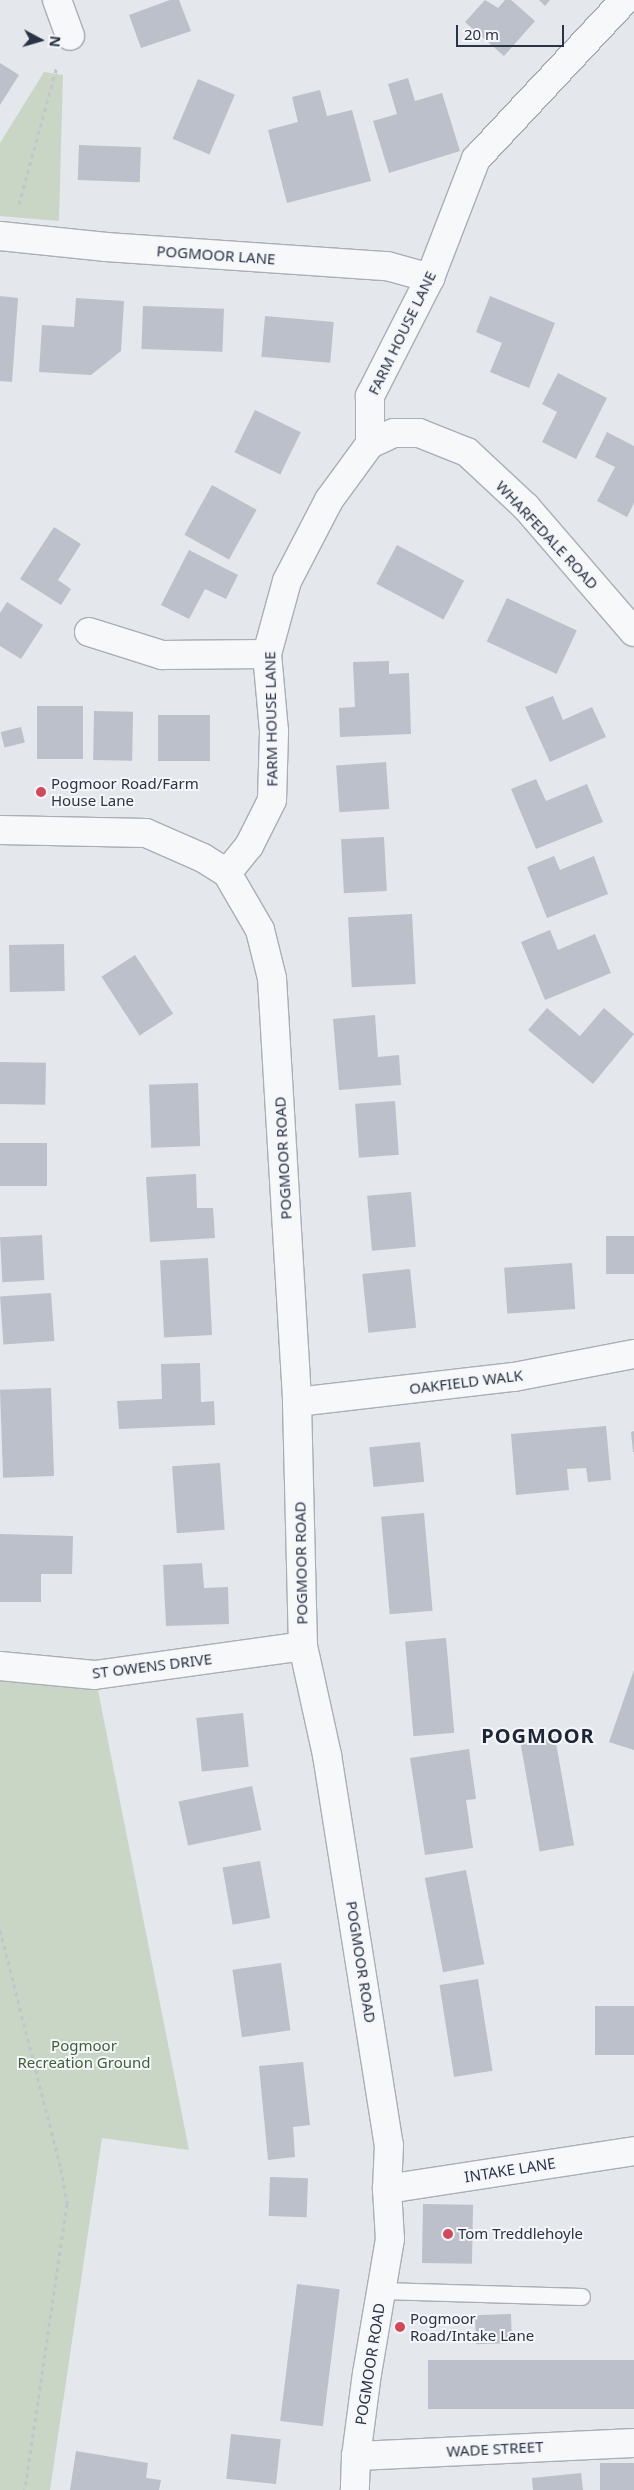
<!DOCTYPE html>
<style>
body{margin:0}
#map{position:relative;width:634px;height:2490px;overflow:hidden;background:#e4e7ec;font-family:"Noto Sans",sans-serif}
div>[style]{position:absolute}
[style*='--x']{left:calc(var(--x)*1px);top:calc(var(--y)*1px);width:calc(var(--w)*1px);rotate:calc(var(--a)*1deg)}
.green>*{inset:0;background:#c9d6c5}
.building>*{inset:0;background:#bbc0ca;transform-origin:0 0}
.path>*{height:3px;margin-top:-1.5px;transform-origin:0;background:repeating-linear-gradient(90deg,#c2c5cb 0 4px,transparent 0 8px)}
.roads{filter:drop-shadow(1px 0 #a9aeb7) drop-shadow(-1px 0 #a9aeb7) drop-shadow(0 1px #a9aeb7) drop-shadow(0 -1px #a9aeb7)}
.service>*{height:16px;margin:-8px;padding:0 8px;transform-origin:8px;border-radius:8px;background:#f7f8fa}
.minor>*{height:28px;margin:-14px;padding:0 14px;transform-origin:14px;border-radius:14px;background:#f7f8fa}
.tertiary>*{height:28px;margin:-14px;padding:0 14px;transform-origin:14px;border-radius:14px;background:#f7f8fa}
.dots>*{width:14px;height:14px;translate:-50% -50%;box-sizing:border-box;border:2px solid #f4f6f9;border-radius:50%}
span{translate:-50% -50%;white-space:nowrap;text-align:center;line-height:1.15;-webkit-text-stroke:4px #f4f6f9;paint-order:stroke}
.street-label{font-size:15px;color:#2b3445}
.poi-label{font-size:15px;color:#2b3445}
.left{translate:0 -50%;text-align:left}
.park-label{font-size:15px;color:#3f6138}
.district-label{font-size:20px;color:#1d2536;font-weight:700;letter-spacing:1px}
.north{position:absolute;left:15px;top:15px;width:50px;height:50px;-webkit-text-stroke:4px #f4f6f9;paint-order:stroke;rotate:96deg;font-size:14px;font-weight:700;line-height:20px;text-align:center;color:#2b3445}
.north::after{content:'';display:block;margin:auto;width:18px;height:22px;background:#2b3445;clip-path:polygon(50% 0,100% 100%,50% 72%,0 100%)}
.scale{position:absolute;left:456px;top:25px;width:108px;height:22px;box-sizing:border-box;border:2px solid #2b3445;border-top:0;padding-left:6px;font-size:15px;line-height:18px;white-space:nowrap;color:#2b3445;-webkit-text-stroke:4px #f4f6f9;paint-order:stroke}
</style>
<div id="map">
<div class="green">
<div style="clip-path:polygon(44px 72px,63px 75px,59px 221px,0 216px,0 143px)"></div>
<div style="clip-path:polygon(0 1673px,95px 1675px,189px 2150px,102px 2138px,50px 2490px,0 2490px)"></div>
</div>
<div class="building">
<div style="clip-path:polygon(170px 0,179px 0,191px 31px,141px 48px,129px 15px)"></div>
<div style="clip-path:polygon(485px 0,498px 8px,505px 0,511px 0,535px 21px,504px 56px,465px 22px)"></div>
<div style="clip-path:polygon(539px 0,550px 0,545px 6px)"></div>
<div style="clip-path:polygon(0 63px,19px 75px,0 105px)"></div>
<div style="clip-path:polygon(408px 78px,415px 101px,442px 93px,460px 151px,389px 173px,373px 121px,397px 114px,388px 84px)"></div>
<div style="left:198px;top:79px;width:40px;height:65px;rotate:23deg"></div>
<div style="clip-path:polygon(320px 90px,327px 116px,352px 110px,371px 181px,287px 203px,268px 130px,298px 122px,292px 97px)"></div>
<div style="left:79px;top:145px;width:62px;height:35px;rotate:2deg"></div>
<div style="clip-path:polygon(0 296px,18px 298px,12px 382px,0 381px)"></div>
<div style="clip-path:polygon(490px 296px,555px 323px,529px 388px,490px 372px,502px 343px,476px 332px)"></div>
<div style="clip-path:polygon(76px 298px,124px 301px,121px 351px,91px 375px,39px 372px,42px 325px,74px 327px)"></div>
<div style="left:143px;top:306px;width:81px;height:43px;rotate:2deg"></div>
<div style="left:265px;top:316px;width:69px;height:41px;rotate:5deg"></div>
<div style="clip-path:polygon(558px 373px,607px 398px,576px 459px,542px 442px,557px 412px,542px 404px)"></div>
<div style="left:255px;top:410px;width:51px;height:47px;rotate:26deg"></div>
<div style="clip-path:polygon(607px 432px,634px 446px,634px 503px,627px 517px,597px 501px,615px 467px,595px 457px)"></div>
<div style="left:212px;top:485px;width:51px;height:57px;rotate:29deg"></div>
<div style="clip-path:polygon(54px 527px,81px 544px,58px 580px,71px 589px,61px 605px,20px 579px)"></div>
<div style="left:397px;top:545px;width:76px;height:44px;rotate:28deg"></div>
<div style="clip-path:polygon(189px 550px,238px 575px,226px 599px,205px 589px,189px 619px,161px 605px)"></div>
<div style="left:507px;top:598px;width:77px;height:48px;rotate:25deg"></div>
<div style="clip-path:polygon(7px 602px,43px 625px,21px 659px,0 646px,0 613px)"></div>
<div style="clip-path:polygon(389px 661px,389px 674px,409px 673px,411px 734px,340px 737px,339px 708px,355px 707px,353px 662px)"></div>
<div style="clip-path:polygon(553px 696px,563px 720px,592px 707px,606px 737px,550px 762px,525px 707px)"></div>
<div style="left:37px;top:706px;width:46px;height:53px"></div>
<div style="left:94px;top:711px;width:39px;height:49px;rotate:1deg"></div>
<div style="left:210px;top:715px;width:46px;height:52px;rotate:90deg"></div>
<div style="left:21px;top:727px;width:16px;height:21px;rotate:76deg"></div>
<div style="left:386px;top:762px;width:47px;height:50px;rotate:86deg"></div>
<div style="clip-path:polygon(536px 779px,546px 801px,587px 784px,603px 822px,536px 849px,511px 789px)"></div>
<div style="left:384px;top:837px;width:54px;height:43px;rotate:87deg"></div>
<div style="clip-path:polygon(554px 856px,560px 870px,594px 856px,608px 894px,547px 918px,527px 867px)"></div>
<div style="left:412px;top:914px;width:70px;height:64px;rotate:87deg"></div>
<div style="clip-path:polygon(550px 930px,558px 950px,595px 934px,611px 973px,545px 1000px,521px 942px)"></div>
<div style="left:64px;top:944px;width:47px;height:55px;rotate:89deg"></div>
<div style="left:135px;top:955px;width:70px;height:40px;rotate:57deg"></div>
<div style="clip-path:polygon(547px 1008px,580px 1036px,604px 1008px,634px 1034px,593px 1084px,528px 1030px)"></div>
<div style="clip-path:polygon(375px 1015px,378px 1057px,399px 1055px,401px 1085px,339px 1090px,333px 1019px)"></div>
<div style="left:0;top:1062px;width:46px;height:42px;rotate:1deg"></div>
<div style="left:198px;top:1083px;width:63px;height:49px;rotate:88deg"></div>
<div style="left:395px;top:1101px;width:54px;height:40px;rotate:86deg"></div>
<div style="left:0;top:1143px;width:47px;height:43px"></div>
<div style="clip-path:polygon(196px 1174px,197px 1208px,213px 1208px,215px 1238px,150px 1242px,146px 1177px)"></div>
<div style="left:411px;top:1192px;width:55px;height:44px;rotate:85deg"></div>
<div style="left:42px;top:1235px;width:45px;height:42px;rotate:87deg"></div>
<div style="left:634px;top:1236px;width:38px;height:28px;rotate:90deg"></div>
<div style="left:208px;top:1258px;width:77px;height:48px;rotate:87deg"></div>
<div style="left:572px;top:1263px;width:46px;height:68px;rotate:86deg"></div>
<div style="left:410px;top:1269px;width:59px;height:48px;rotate:84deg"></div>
<div style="left:51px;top:1293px;width:48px;height:51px;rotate:86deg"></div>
<div style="clip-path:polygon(200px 1363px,201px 1402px,214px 1401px,215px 1425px,119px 1429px,117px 1401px,162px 1399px,161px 1364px)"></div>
<div style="left:51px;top:1388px;width:88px;height:51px;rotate:88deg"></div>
<div style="clip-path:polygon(606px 1426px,611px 1480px,588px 1482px,586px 1468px,567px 1469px,569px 1490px,516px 1495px,511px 1434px)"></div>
<div style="clip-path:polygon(634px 1431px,634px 1452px,633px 1452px,631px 1432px)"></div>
<div style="left:420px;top:1442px;width:40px;height:51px;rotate:84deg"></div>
<div style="left:220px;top:1463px;width:67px;height:48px;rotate:86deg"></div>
<div style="left:424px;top:1513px;width:98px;height:43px;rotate:85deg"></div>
<div style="clip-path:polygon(0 1534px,73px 1536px,72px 1574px,41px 1574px,41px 1602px,0 1602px)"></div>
<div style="clip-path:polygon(202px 1563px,204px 1588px,228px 1587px,229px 1624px,166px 1626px,163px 1565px)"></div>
<div style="left:446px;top:1638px;width:95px;height:41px;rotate:85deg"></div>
<div style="clip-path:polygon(634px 1670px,634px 1750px,609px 1742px)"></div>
<div style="left:243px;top:1713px;width:54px;height:47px;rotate:84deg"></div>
<div style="left:555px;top:1737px;width:110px;height:35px;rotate:80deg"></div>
<div style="clip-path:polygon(469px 1749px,476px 1799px,466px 1800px,473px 1848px,425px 1855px,410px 1758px)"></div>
<div style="left:252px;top:1786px;width:45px;height:75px;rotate:78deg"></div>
<div style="left:260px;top:1861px;width:58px;height:38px;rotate:80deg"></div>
<div style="left:466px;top:1870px;width:96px;height:42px;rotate:79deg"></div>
<div style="left:281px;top:1963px;width:68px;height:49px;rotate:82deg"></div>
<div style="left:478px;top:1979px;width:93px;height:39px;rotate:81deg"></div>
<div style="left:634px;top:2006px;width:49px;height:39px;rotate:90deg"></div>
<div style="clip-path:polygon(303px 2062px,310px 2125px,293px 2127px,295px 2157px,268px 2160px,259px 2066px)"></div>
<div style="left:270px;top:2177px;width:38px;height:39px;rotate:2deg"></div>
<div style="left:423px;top:2204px;width:50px;height:59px;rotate:1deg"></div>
<div style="left:297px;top:2284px;width:43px;height:138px;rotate:7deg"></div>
<div style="left:511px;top:2314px;width:29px;height:36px;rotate:88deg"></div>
<div style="left:634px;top:2360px;width:49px;height:206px;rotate:90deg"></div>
<div style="left:231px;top:2434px;width:50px;height:45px;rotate:6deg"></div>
<div style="clip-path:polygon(76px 2451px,148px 2463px,146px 2478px,161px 2480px,159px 2490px,70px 2490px)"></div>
<div style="left:634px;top:2463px;width:27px;height:34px;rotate:90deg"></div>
<div style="clip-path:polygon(581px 2473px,583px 2490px,533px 2490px,532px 2478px)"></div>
</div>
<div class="path">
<div style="--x:19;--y:204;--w:143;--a:-74.6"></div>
<div style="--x:0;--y:1930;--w:247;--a:75.7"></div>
<div style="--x:61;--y:2169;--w:36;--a:80"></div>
<div style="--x:67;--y:2204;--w:289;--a:98.4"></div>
</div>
<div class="roads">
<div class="service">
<div style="--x:382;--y:2291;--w:200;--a:1.7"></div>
</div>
<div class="minor">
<div style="--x:57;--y:0;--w:38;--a:70"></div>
<div style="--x:0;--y:236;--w:107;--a:5.9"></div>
<div style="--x:106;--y:247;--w:282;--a:3.9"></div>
<div style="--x:387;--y:266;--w:45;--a:15.6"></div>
<div style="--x:370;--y:444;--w:26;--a:-25"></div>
<div style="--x:394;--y:433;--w:25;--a:0"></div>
<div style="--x:419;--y:433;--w:52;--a:21.6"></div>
<div style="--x:467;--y:452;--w:81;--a:43"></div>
<div style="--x:526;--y:507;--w:165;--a:49.2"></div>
<div style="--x:89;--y:632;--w:77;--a:17.5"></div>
<div style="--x:162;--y:655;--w:105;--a:-0.5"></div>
<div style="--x:227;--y:873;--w:35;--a:-51"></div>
<div style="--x:249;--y:846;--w:51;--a:-63.4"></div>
<div style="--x:272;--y:800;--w:69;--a:-88.3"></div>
<div style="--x:274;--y:731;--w:77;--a:-95.2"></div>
<div style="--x:267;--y:654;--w:76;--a:-74.7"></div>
<div style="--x:287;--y:581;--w:91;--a:-62.6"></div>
<div style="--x:329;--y:500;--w:69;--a:-53.8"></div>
<div style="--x:370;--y:444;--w:48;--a:-90"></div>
<div style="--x:370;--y:396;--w:132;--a:-63"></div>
<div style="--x:430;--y:278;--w:128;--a:-68.9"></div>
<div style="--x:476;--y:159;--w:218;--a:-46.9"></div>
<div style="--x:297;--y:1402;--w:218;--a:-6.6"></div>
<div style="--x:514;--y:1377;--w:122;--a:-10.9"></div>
<div style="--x:0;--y:1666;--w:95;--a:5.4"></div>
<div style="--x:95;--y:1675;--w:210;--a:-7.9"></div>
<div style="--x:387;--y:2189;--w:250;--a:-8.7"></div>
<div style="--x:356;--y:2456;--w:278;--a:-2.7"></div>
</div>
<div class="tertiary">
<div style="--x:0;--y:830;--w:146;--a:1.2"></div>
<div style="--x:146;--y:833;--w:62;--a:23.7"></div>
<div style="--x:203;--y:858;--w:28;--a:32"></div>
<div style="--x:227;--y:873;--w:66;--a:59.9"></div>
<div style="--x:260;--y:930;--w:49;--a:76"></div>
<div style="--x:272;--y:978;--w:425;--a:86.6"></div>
<div style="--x:297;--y:1402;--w:244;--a:88.6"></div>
<div style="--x:303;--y:1646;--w:112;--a:77.6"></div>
<div style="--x:327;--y:1755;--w:395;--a:81"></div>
<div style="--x:389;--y:2145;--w:44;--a:92.6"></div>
<div style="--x:387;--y:2189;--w:50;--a:86.6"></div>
<div style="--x:390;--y:2239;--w:136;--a:99.7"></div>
<div style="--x:367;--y:2373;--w:84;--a:97.5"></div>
<div style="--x:356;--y:2456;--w:34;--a:92"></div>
</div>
</div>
<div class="dots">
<div style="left:41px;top:792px;background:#d1495b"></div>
<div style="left:448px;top:2234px;background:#d1495b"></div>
<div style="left:400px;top:2327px;background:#d1495b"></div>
</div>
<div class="street-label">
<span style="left:216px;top:255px;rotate:4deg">POGMOOR LANE</span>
<span style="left:402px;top:333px;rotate:-64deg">FARM HOUSE LANE</span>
<span style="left:547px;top:535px;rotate:47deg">WHARFEDALE ROAD</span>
<span style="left:271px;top:719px;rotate:-91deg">FARM HOUSE LANE</span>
<span style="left:283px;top:1158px;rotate:-93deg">POGMOOR ROAD</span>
<span style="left:466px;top:1382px;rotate:-7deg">OAKFIELD WALK</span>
<span style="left:301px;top:1563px;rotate:-91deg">POGMOOR ROAD</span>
<span style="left:152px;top:1666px;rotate:-7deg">ST OWENS DRIVE</span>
<span style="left:361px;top:1962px;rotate:81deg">POGMOOR ROAD</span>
<span style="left:510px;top:2170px;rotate:-9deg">INTAKE LANE</span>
<span style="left:370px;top:2364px;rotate:-81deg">POGMOOR ROAD</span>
<span style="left:495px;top:2449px;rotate:-3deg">WADE STREET</span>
</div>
<div class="poi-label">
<span class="left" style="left:51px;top:792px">Pogmoor Road/Farm<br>House Lane</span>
<span class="left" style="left:458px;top:2234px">Tom Treddlehoyle</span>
<span class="left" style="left:410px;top:2327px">Pogmoor<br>Road/Intake Lane</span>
</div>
<div class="park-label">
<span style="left:84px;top:2054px">Pogmoor<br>Recreation Ground</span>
</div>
<div class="district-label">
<span style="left:538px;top:1735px">POGMOOR</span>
</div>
<div class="north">N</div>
<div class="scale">20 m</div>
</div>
